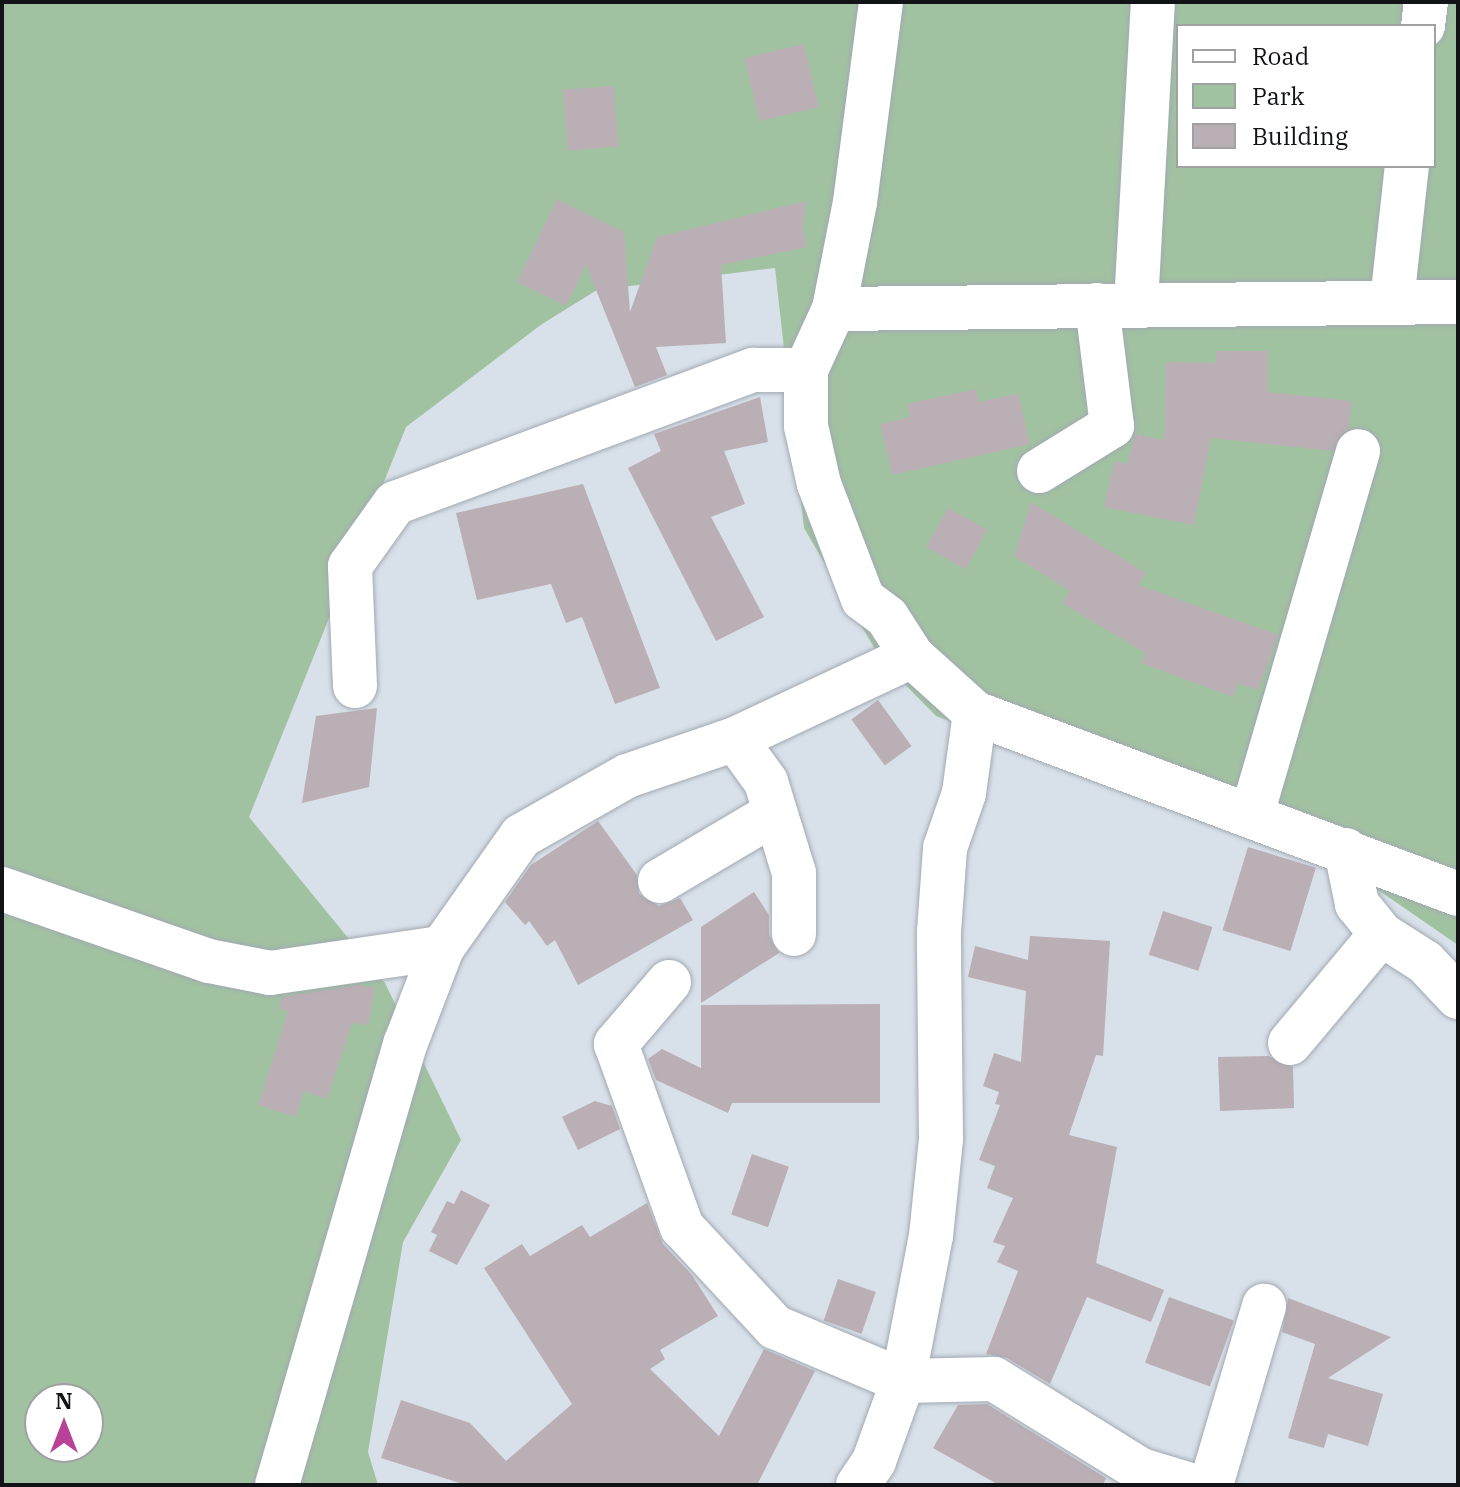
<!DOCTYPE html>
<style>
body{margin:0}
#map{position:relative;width:1460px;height:1487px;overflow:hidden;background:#d8e0e9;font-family:"IBM Plex Serif",serif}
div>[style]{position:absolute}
.green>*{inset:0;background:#a1c2a1}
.building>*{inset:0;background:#baafb4;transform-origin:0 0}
.roads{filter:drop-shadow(0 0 2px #a2a9b2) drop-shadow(0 0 2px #a2a9b2)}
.minor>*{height:44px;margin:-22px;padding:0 22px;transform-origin:22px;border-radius:22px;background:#fff}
span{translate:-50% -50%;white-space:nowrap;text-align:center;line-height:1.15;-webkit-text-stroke:8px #fff;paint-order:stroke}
.frame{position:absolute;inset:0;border:4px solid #111316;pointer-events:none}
.legend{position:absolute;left:1176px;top:24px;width:260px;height:144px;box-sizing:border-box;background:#fff;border:2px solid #a0a1a2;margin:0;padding:10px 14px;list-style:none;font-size:24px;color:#111316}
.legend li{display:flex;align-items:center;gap:16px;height:40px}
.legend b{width:40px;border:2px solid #a0a1a2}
.north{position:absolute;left:24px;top:1383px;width:80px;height:80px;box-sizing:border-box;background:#fff;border:2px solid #a0a1a2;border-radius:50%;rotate:0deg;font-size:22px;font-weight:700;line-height:32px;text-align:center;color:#111316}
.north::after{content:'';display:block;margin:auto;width:28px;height:36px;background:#b94298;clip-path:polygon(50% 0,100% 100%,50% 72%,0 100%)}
</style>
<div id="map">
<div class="green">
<i style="clip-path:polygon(evenodd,2px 2px,1458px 2px,1458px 945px,1336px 861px,936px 716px,882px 661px,804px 528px,775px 268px,597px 290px,542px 324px,406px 427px,249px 817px,385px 983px,461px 1140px,403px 1242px,368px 1452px,378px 1485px,2px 1485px,2px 2px,1178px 26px,1434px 26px,1434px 166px,1178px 166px,1178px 26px,2px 2px,40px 1399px,88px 1399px,88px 1447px,40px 1447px,40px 1399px)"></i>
</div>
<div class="building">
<i style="left:804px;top:44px;width:65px;height:61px;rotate:77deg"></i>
<i style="left:614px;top:86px;width:61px;height:51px;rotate:86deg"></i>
<i style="clip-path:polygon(557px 199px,624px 232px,630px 312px,657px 237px,806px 201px,803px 229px,807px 247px,721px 265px,726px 343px,656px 347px,667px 375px,635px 387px,586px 265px,566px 306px,517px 282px)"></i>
<i style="clip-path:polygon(1216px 351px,1268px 351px,1268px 392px,1352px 401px,1349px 428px,1332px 451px,1211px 438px,1194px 525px,1104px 507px,1114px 461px,1127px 464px,1135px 434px,1164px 440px,1166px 362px,1216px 363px)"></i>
<i style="clip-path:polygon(976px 389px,979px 402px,1018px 394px,1030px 444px,892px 475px,880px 424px,910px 417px,907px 404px)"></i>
<i style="clip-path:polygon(760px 397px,768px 442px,724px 451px,745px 504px,711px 517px,764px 617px,716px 641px,628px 468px,661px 451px,654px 434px)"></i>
<i style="clip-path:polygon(583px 484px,660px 688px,615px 704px,582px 617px,566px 623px,551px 584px,477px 600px,456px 513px)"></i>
<i style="clip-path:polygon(1031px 502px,1146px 573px,1138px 585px,1278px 635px,1258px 690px,1238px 683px,1233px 697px,1141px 663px,1145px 653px,1062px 603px,1070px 591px,1014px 556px)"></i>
<i style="left:948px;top:508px;width:45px;height:45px;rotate:29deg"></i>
<i style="left:878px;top:700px;width:57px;height:33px;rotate:54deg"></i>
<i style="clip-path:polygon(377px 708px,369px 787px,302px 803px,316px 716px)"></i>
<i style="clip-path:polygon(598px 821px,637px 875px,639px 894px,659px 906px,680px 898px,693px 920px,578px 985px,555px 940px,547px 946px,529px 921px,525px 925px,505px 902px,531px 865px)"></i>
<i style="left:1248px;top:847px;width:71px;height:87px;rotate:17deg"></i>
<i style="clip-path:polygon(754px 892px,769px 915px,769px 935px,779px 953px,701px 1003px,701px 927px)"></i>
<i style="left:1163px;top:911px;width:52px;height:46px;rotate:18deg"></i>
<i style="clip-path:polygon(1030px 936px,1110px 941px,1103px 1056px,1096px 1055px,1069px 1135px,1117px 1147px,1096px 1263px,1164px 1290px,1151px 1322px,1087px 1297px,1050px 1384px,1007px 1358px,986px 1354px,1018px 1271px,997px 1262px,1005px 1246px,993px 1242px,1013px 1198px,987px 1188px,995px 1166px,979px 1160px,1000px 1105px,995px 1104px,999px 1092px,983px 1086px,994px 1053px,1021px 1062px,1026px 991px,968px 977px,975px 946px,1028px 960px)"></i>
<i style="clip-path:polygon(359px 985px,375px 988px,368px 1025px,352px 1023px,327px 1099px,304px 1091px,296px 1117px,258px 1105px,288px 1011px,279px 1009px,281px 997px)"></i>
<i style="clip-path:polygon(880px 1004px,880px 1103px,732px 1103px,728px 1113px,656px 1080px,648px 1059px,662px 1049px,701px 1068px,701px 1005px)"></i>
<i style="clip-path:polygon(1269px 1056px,1293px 1067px,1294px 1108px,1220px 1111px,1218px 1057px)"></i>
<i style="clip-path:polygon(595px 1101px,612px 1106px,620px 1129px,578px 1150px,562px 1117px)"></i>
<i style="left:752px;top:1154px;width:39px;height:64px;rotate:19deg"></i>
<i style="clip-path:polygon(461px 1190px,490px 1205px,457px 1265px,429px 1251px,437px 1235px,431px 1232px,447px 1201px,454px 1204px)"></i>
<i style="clip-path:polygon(647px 1203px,663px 1244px,692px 1275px,718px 1316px,660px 1350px,665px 1359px,650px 1369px,719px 1436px,764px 1349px,815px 1371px,757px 1485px,466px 1485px,381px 1458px,401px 1400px,470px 1423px,506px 1461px,572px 1404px,484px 1268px,522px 1244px,530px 1256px,582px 1225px,590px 1237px)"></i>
<i style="left:838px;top:1279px;width:40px;height:44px;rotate:19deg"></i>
<i style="left:1169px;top:1297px;width:69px;height:70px;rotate:20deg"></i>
<i style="clip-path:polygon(1288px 1298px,1391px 1337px,1328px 1378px,1383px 1394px,1368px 1446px,1328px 1434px,1324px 1448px,1288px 1438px,1315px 1344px,1282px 1332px)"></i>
<i style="clip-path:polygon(987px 1404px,1106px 1478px,1103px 1485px,999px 1485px,933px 1448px,958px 1405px)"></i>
</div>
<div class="roads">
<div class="minor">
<i style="left:881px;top:2px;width:202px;rotate:97.4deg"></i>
<i style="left:855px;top:202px;width:109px;rotate:101.1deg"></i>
<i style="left:834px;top:309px;width:67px;rotate:114.7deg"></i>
<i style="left:806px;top:370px;width:56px;rotate:90deg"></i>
<i style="left:806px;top:426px;width:59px;rotate:77.4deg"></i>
<i style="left:819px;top:484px;width:123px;rotate:69.1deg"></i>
<i style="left:863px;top:599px;width:30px;rotate:37deg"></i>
<i style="left:887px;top:617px;width:46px;rotate:57.3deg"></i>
<i style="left:912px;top:656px;width:85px;rotate:42.1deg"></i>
<i style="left:975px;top:713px;width:516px;rotate:20.54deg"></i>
<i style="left:1423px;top:26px;width:24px;rotate:-83deg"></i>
<i style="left:1392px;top:301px;width:136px;rotate:-83.7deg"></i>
<i style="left:1136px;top:304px;width:302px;rotate:-86.8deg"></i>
<i style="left:834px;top:309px;width:624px;rotate:-0.64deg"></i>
<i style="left:1039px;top:471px;width:86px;rotate:-31.7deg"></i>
<i style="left:1112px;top:426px;width:122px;rotate:-97.1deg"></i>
<i style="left:355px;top:686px;width:120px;rotate:-92.4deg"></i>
<i style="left:350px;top:566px;width:77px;rotate:-54.5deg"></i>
<i style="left:395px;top:503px;width:382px;rotate:-20.4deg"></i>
<i style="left:753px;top:370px;width:53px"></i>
<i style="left:735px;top:739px;width:53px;rotate:54.2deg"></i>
<i style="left:766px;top:782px;width:95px;rotate:72.9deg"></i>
<i style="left:794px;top:873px;width:61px;rotate:90deg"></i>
<i style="left:1252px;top:814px;width:378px;rotate:-73.7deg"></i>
<i style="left:1346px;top:850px;width:55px;rotate:78.5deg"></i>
<i style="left:1357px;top:904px;width:38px;rotate:51deg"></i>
<i style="left:1381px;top:934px;width:52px;rotate:32.5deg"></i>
<i style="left:1425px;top:962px;width:48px;rotate:46.7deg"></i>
<i style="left:660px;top:881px;width:134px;rotate:-30.6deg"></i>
<i style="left:2px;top:889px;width:219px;rotate:19.2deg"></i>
<i style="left:209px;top:961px;width:62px;rotate:11.1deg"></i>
<i style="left:270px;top:973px;width:174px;rotate:-8.3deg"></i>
<i style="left:442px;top:948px;width:137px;rotate:-54.8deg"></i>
<i style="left:521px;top:836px;width:122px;rotate:-29.5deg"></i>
<i style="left:627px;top:776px;width:114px;rotate:-18.9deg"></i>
<i style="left:735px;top:739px;width:195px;rotate:-25.1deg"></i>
<i style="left:669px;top:982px;width:82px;rotate:130.5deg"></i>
<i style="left:616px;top:1044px;width:195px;rotate:70.2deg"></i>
<i style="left:682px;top:1227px;width:137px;rotate:47.1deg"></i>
<i style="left:775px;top:1327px;width:139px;rotate:22.9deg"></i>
<i style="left:903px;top:1381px;width:91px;rotate:-1.3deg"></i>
<i style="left:994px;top:1379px;width:173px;rotate:31.8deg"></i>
<i style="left:1141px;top:1470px;width:51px;rotate:17deg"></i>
<i style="left:1290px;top:1043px;width:142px;rotate:-50.1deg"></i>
<i style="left:277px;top:1485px;width:461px;rotate:-73.8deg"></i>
<i style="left:406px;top:1042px;width:101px;rotate:-69deg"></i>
<i style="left:858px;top:1485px;width:29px;rotate:-56deg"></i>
<i style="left:874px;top:1461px;width:85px;rotate:-70.1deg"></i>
<i style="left:903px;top:1381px;width:148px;rotate:-79.1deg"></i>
<i style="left:931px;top:1236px;width:97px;rotate:-84.1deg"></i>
<i style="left:941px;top:1140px;width:208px;rotate:-90.6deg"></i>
<i style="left:939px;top:932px;width:84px;rotate:-85.9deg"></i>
<i style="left:945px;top:848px;width:58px;rotate:-70.9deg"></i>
<i style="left:964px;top:793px;width:81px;rotate:-82.2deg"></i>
<i style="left:1211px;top:1485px;width:187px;rotate:-73.5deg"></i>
</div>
</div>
<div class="frame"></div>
<ul class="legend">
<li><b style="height:10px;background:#fff"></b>Road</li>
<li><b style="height:22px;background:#a1c2a1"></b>Park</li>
<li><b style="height:22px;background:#baafb4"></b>Building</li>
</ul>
<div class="north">N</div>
</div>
